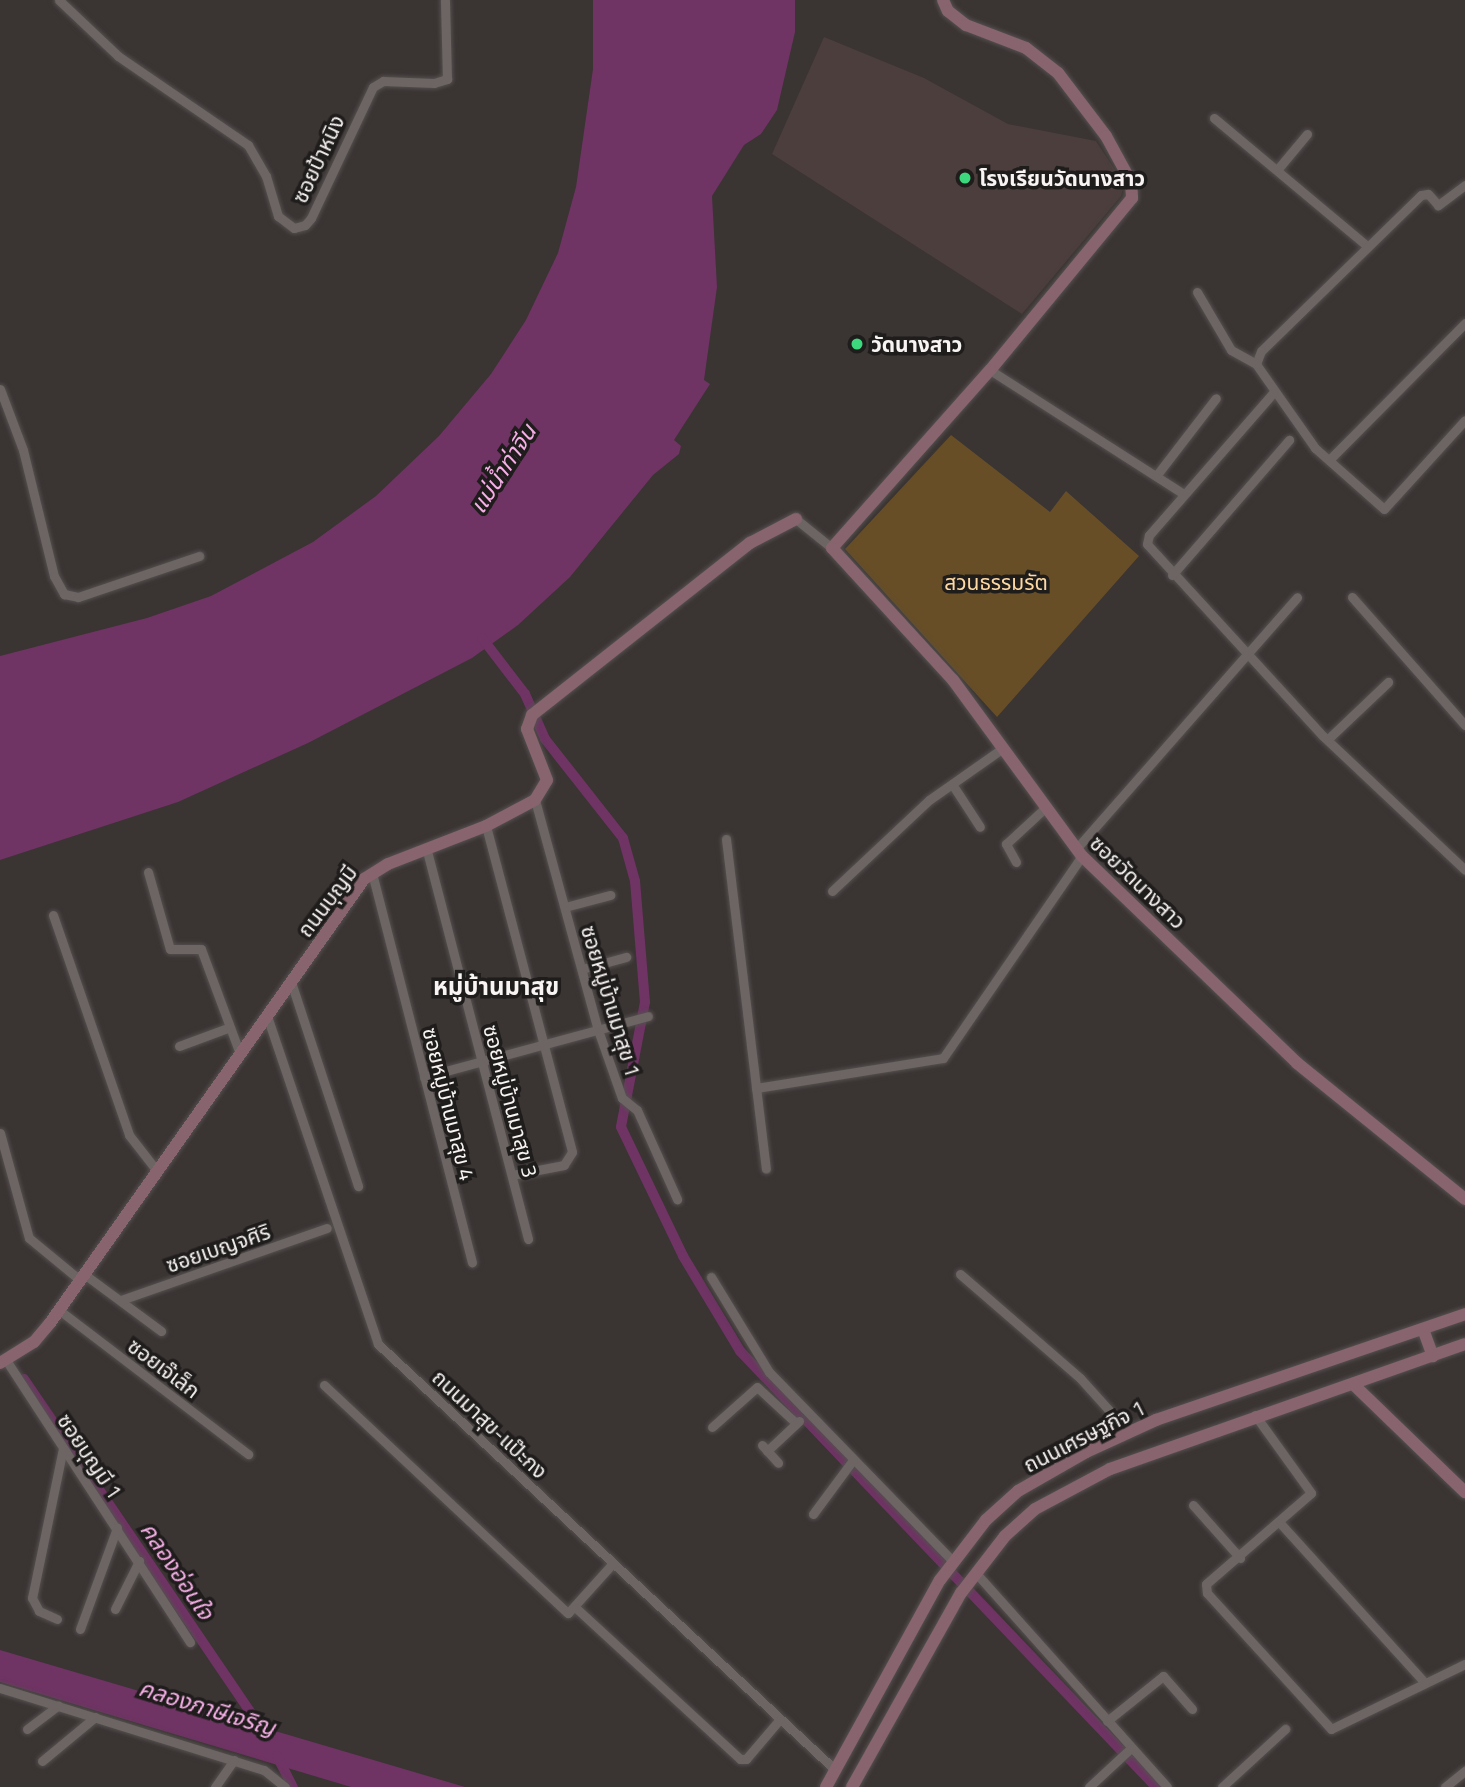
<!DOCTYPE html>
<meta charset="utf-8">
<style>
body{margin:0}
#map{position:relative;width:1465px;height:1787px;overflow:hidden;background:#3a3433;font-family:"Titillium Web","Noto Sans Thai",sans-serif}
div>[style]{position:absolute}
.built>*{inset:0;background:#4b3e3c}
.green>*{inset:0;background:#674e27}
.water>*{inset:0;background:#6f3364}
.canal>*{height:10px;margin:-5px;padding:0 5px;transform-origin:5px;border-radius:5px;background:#6f3364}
.roads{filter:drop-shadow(0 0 2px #55504f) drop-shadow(0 0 2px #55504f)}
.street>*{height:9px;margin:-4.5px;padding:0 4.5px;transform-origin:4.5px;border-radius:4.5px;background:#6c6564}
.secondary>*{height:12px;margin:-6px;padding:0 6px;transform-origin:6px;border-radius:6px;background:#87646e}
.dots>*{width:19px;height:19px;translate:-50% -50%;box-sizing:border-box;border:4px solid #1f1c1c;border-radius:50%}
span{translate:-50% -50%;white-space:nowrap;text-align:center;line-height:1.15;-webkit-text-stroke:7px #1f1c1c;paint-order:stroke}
.street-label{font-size:21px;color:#f8f4f3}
.poi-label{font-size:21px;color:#f8f4f3;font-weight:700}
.left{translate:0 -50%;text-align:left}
.park-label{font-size:21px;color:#ffd9a2}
.water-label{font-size:23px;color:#f6afe6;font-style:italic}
.quarter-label{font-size:24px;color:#f8f4f3;font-weight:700}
</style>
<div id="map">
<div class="built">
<i style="clip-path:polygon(824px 37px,924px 78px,1008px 124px,1096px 141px,1124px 184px,1121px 196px,1022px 314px,772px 154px)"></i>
</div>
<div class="green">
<i style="clip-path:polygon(951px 435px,1050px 512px,1066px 491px,1139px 556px,997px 717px,845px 549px)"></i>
</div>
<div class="water">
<i style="clip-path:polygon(593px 0,795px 0,795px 32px,777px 110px,761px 134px,744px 145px,712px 196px,717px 287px,704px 380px,710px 384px,674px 440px,681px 446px,679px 454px,653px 475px,570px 577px,518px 625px,472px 658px,308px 743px,178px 802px,0 860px,0 656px,147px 618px,211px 596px,313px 542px,376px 496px,439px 436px,491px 374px,526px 320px,558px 253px,576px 187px,593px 69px)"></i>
<i style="clip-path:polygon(0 1650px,465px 1787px,351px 1787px,0 1682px)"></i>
</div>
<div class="canal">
<i style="left:482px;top:638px;width:71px;rotate:52.5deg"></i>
<i style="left:525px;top:694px;width:49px;rotate:66deg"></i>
<i style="left:545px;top:739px;width:126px;rotate:51.8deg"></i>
<i style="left:623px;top:838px;width:45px;rotate:74.4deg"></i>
<i style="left:635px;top:881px;width:121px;rotate:85.3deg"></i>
<i style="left:645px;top:1002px;width:127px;rotate:100.9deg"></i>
<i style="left:621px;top:1127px;width:143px;rotate:64.3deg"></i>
<i style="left:683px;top:1256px;width:111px;rotate:59deg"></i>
<i style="left:740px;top:1351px;width:603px;rotate:46.34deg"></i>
<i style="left:24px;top:1379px;width:433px;rotate:55.8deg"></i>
<i style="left:277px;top:1756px;width:35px;rotate:63deg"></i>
</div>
<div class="roads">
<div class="street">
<i style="left:59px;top:0;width:81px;rotate:43.5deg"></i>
<i style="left:118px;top:56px;width:158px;rotate:34.4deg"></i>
<i style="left:248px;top:145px;width:36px;rotate:60deg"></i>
<i style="left:266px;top:176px;width:42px;rotate:73.3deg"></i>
<i style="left:278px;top:216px;width:20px;rotate:37deg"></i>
<i style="left:294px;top:228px;width:11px;rotate:-15deg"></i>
<i style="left:305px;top:225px;width:9px;rotate:-49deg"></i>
<i style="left:311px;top:218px;width:145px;rotate:-64.7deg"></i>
<i style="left:373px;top:87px;width:12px;rotate:-31deg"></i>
<i style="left:383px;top:81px;width:51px;rotate:2.2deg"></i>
<i style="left:434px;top:83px;width:14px;rotate:-17deg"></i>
<i style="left:447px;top:79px;width:79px;rotate:-91.5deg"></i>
<i style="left:1214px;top:118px;width:199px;rotate:39.9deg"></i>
<i style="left:1277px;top:170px;width:47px;rotate:-50.2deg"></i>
<i style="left:1465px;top:185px;width:34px;rotate:143deg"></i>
<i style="left:1438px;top:205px;width:15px;rotate:-132deg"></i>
<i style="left:1428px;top:194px;width:7px;rotate:172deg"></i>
<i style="left:1421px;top:195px;width:223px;rotate:135.7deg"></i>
<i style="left:1261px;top:351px;width:14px;rotate:111deg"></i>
<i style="left:1256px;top:364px;width:103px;rotate:54.9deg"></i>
<i style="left:1315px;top:448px;width:92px;rotate:41.5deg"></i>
<i style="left:1384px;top:509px;width:120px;rotate:-47.7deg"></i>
<i style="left:1197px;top:292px;width:67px;rotate:59.6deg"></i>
<i style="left:1231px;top:350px;width:29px;rotate:29deg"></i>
<i style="left:990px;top:370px;width:230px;rotate:32.6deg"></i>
<i style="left:0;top:389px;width:65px;rotate:69.3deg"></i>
<i style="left:23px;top:450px;width:130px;rotate:76.2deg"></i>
<i style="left:54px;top:576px;width:21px;rotate:61deg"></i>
<i style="left:64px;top:594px;width:14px;rotate:12deg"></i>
<i style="left:78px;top:597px;width:128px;rotate:-18.7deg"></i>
<i style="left:1273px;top:393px;width:189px;rotate:131.1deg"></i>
<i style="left:1149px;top:535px;width:9px;rotate:103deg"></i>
<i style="left:1147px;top:544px;width:260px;rotate:47.5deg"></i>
<i style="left:1323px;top:736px;width:195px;rotate:43.3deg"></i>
<i style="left:1329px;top:460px;width:193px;rotate:-45.2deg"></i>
<i style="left:1156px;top:476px;width:98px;rotate:-52.4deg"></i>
<i style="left:796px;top:519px;width:46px;rotate:38.9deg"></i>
<i style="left:1172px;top:575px;width:179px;rotate:-49.1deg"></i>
<i style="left:1352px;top:597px;width:171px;rotate:48.6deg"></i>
<i style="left:1328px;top:739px;width:83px;rotate:-43.5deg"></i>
<i style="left:952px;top:784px;width:51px;rotate:56.9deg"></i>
<i style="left:535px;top:800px;width:238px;rotate:74.7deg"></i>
<i style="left:598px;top:1030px;width:72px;rotate:70.6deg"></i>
<i style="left:622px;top:1098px;width:19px;rotate:39deg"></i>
<i style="left:637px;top:1110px;width:98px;rotate:65.8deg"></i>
<i style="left:486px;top:826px;width:337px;rotate:75.2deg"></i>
<i style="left:572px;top:1152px;width:15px;rotate:122deg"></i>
<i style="left:564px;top:1165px;width:53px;rotate:169.1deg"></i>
<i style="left:726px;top:839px;width:332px;rotate:83.1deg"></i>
<i style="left:1076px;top:849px;width:335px;rotate:-48.7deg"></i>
<i style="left:427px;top:851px;width:401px;rotate:75.4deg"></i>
<i style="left:1016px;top:862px;width:21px;rotate:-119deg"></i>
<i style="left:1006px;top:844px;width:53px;rotate:-42.7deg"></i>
<i style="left:148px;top:872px;width:80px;rotate:74.1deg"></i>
<i style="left:170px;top:949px;width:31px"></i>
<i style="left:201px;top:949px;width:112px;rotate:69.6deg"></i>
<i style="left:372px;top:873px;width:402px;rotate:75.6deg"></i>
<i style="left:832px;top:891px;width:133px;rotate:-43.2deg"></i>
<i style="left:929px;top:800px;width:90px;rotate:-35.1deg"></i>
<i style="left:565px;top:907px;width:47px;rotate:-14.9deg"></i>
<i style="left:53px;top:915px;width:233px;rotate:70.9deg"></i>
<i style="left:129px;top:1135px;width:46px;rotate:52.1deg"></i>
<i style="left:582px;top:969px;width:46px;rotate:-15.3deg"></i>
<i style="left:291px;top:982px;width:215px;rotate:71.8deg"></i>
<i style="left:267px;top:1016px;width:346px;rotate:71.3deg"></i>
<i style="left:378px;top:1344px;width:619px;rotate:42.97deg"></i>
<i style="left:179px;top:1046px;width:54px;rotate:-20.4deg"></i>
<i style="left:424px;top:1077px;width:232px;rotate:-15.2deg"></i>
<i style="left:756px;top:1088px;width:189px;rotate:-9.1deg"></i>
<i style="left:943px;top:1058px;width:245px;rotate:-55.5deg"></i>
<i style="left:0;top:1133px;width:109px;rotate:74.6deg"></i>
<i style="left:29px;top:1238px;width:66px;rotate:39.5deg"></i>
<i style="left:84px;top:1274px;width:96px;rotate:36.5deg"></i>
<i style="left:960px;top:1274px;width:159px;rotate:40.9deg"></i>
<i style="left:1080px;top:1378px;width:42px;rotate:47.9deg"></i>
<i style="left:1108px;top:1409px;width:30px;rotate:63deg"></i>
<i style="left:711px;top:1277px;width:111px;rotate:58.6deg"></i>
<i style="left:769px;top:1372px;width:264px;rotate:45.8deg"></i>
<i style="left:121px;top:1300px;width:218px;rotate:-19.3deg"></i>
<i style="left:59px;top:1310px;width:238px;rotate:37.3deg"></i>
<i style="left:6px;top:1360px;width:337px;rotate:56.9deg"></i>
<i style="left:324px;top:1385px;width:334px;rotate:43.1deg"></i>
<i style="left:568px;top:1613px;width:67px;rotate:-48deg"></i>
<i style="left:1255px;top:1415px;width:96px;rotate:54.3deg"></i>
<i style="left:1311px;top:1493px;width:139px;rotate:139.1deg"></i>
<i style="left:1206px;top:1584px;width:9px;rotate:84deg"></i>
<i style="left:1207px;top:1593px;width:184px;rotate:47.6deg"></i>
<i style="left:1331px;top:1729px;width:149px;rotate:-25.9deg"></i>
<i style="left:712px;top:1427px;width:60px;rotate:-41.6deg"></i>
<i style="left:757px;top:1387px;width:53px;rotate:42.7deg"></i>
<i style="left:762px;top:1445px;width:24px;rotate:48deg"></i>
<i style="left:767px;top:1451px;width:44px;rotate:-43.2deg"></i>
<i style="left:1193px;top:1505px;width:71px;rotate:48.4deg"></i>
<i style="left:813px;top:1514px;width:67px;rotate:-53.5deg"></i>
<i style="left:1280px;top:1523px;width:215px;rotate:47.8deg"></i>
<i style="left:975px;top:1572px;width:288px;rotate:48.2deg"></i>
<i style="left:576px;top:1608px;width:223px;rotate:42.6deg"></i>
<i style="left:740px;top:1759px;width:6px"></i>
<i style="left:746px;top:1759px;width:52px;rotate:-49.6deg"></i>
<i style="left:115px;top:1609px;width:54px;rotate:-63.4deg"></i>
<i style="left:57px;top:1619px;width:20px;rotate:-156deg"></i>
<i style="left:39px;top:1611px;width:15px;rotate:-118deg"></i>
<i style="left:32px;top:1598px;width:153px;rotate:-78.3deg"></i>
<i style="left:80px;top:1629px;width:108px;rotate:-69.9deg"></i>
<i style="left:0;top:1688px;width:276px;rotate:17.3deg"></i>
<i style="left:264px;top:1770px;width:27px;rotate:39deg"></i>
<i style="left:1107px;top:1721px;width:72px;rotate:-38.8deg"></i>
<i style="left:1163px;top:1676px;width:44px;rotate:48.7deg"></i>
<i style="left:27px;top:1729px;width:39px;rotate:-37deg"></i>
<i style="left:42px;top:1761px;width:69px;rotate:-39.7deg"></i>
<i style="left:215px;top:1787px;width:33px;rotate:-55deg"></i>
<i style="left:1089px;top:1787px;width:57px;rotate:-42.9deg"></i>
<i style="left:1222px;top:1787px;width:86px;rotate:-42.6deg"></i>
<i style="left:1445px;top:1787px;width:26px;rotate:-39deg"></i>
</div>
<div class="secondary">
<i style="left:943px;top:0;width:12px;rotate:66deg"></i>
<i style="left:948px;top:11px;width:23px;rotate:38deg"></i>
<i style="left:966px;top:25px;width:64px;rotate:21deg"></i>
<i style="left:1026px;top:48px;width:41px;rotate:38deg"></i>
<i style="left:1058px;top:73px;width:79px;rotate:52.7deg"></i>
<i style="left:1106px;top:136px;width:52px;rotate:61.5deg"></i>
<i style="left:1131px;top:182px;width:16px;rotate:86deg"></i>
<i style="left:1132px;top:198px;width:223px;rotate:129.5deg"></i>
<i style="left:990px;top:370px;width:238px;rotate:131.6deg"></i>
<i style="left:832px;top:548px;width:179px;rotate:47.5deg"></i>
<i style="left:953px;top:680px;width:218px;rotate:53.8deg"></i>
<i style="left:1082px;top:856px;width:298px;rotate:43.9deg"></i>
<i style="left:1297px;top:1063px;width:216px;rotate:39deg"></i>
<i style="left:1423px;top:1329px;width:29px;rotate:70deg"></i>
<i style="left:0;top:1363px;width:40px;rotate:-32deg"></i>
<i style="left:34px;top:1342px;width:25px;rotate:-50deg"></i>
<i style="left:50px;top:1323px;width:544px;rotate:-54.73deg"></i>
<i style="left:364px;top:879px;width:28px;rotate:-32deg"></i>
<i style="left:388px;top:864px;width:105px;rotate:-21.2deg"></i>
<i style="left:486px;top:826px;width:55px;rotate:-28deg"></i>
<i style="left:535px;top:800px;width:23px;rotate:-59deg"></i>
<i style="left:547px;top:780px;width:55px;rotate:-111.4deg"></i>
<i style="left:527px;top:729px;width:15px;rotate:-70deg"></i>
<i style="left:532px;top:715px;width:278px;rotate:-38.3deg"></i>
<i style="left:750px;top:543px;width:52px;rotate:-27.6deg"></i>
<i style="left:1353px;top:1384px;width:156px;rotate:44deg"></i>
<i style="left:826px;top:1787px;width:236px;rotate:-61.2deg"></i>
<i style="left:940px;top:1580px;width:76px;rotate:-52.5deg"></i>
<i style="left:986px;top:1520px;width:43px;rotate:-42.2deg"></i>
<i style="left:1018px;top:1491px;width:78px;rotate:-29.8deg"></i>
<i style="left:1086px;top:1452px;width:77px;rotate:-24.6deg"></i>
<i style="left:1156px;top:1420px;width:327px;rotate:-18.9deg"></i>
<i style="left:852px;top:1787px;width:223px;rotate:-60.7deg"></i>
<i style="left:961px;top:1593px;width:72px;rotate:-52.3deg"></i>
<i style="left:1005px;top:1536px;width:40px;rotate:-42deg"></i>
<i style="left:1035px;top:1509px;width:85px;rotate:-28.1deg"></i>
<i style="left:1110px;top:1469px;width:376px;rotate:-19.4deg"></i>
</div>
</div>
<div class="dots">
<i style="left:965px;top:178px;background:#3dd77d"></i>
<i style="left:857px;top:344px;background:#3dd77d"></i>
</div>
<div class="street-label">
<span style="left:318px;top:159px;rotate:-65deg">ซอยป้าหนิง</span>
<span style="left:1138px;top:882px;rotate:44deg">ซอยวัดนางสาว</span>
<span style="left:327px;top:901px;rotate:-53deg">ถนนบุญมี</span>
<span style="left:611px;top:1001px;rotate:73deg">ซอยหมู่บ้านมาสุข 1</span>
<span style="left:511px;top:1101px;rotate:75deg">ซอยหมู่บ้านมาสุข 3</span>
<span style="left:449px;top:1104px;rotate:76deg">ซอยหมู่บ้านมาสุข 4</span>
<span style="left:218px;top:1248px;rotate:-19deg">ซอยเบญจศิริ</span>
<span style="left:164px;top:1368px;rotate:37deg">ซอยเจ๊เล็ก</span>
<span style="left:490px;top:1424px;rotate:43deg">ถนนมาสุข-แป๊ะกง</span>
<span style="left:1084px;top:1436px;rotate:-27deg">ถนนเศรษฐกิจ 1</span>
<span style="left:90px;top:1456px;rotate:56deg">ซอยบุญมี 1</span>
</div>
<div class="poi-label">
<span class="left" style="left:979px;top:178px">โรงเรียนวัดนางสาว</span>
<span class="left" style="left:871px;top:344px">วัดนางสาว</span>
</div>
<div class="park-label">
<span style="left:996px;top:582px">สวนธรรมรัต</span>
</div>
<div class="water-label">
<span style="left:503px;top:469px;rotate:-57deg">แม่น้ำท่าจีน</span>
<span style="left:177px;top:1571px;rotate:56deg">คลองอ่อนใจ</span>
<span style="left:207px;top:1708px;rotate:17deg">คลองภาษีเจริญ</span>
</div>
<div class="quarter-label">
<span style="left:496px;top:987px">หมู่บ้านมาสุข</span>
</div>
</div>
